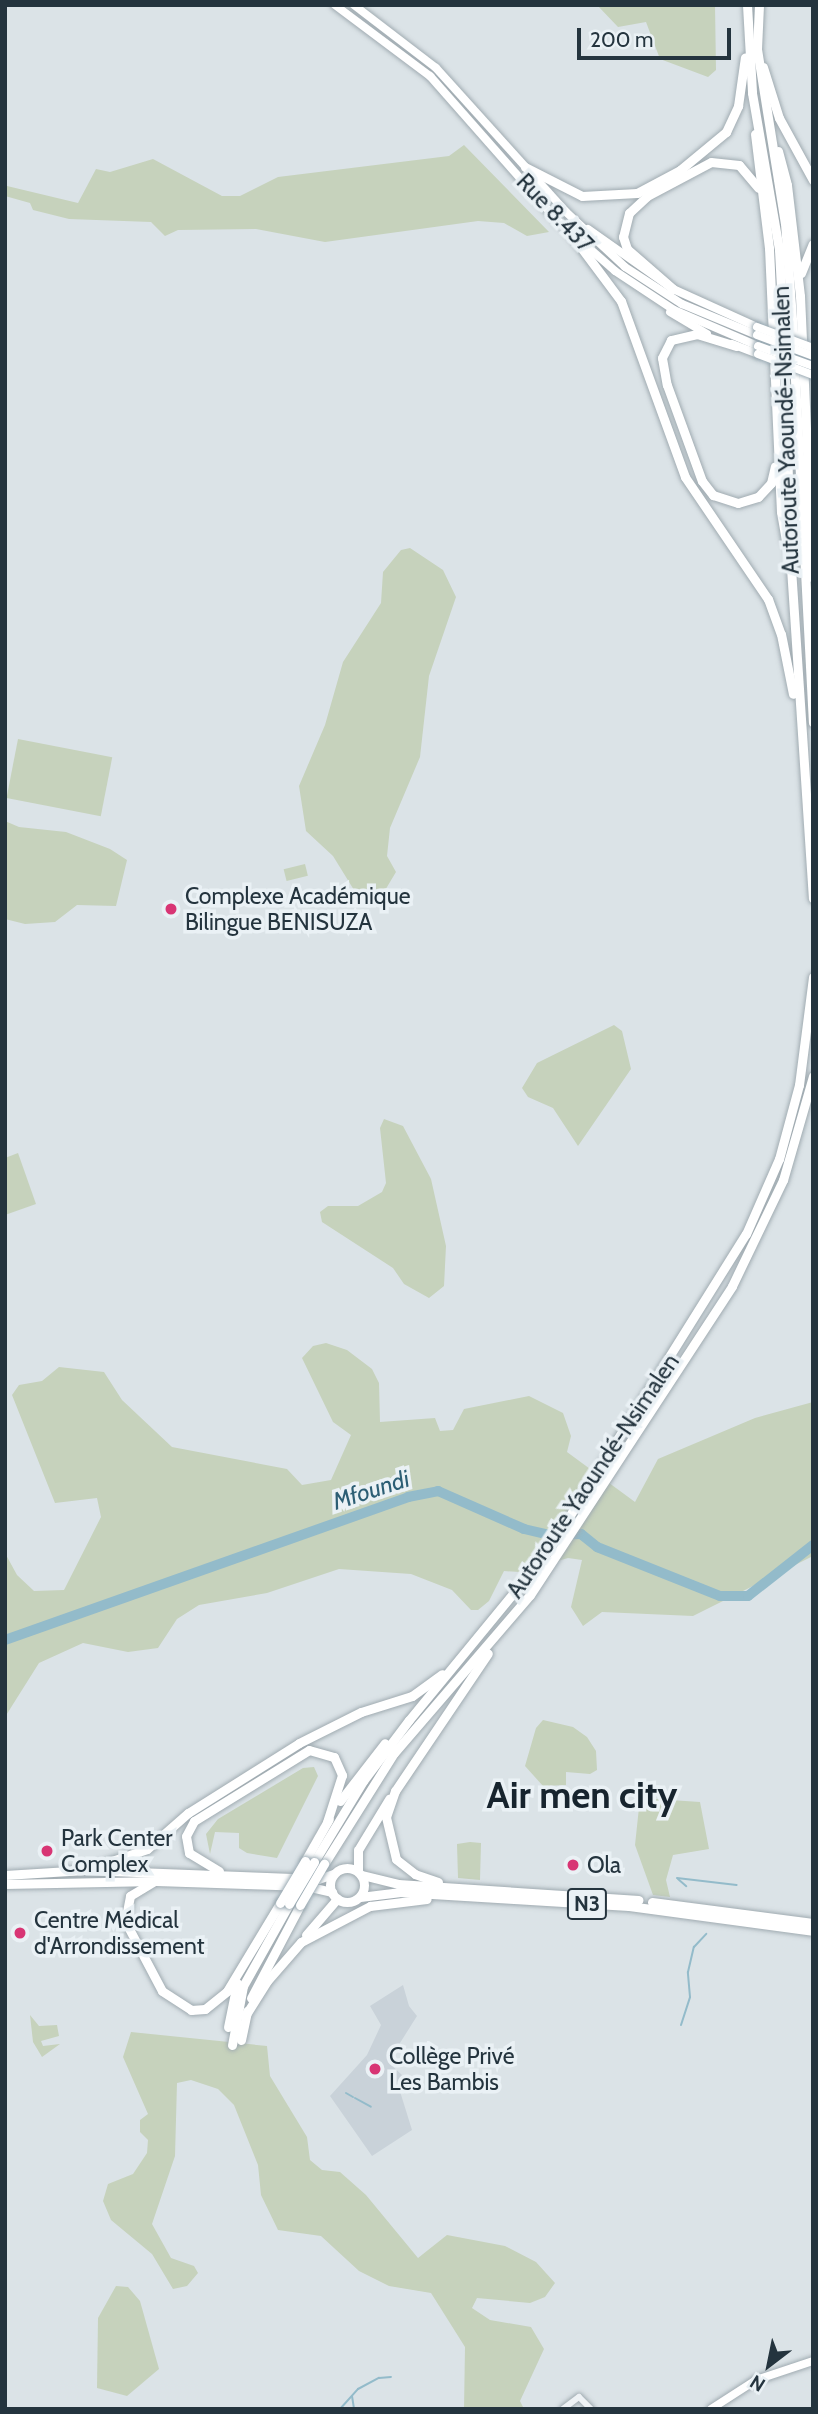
<!DOCTYPE html>
<meta charset="utf-8">
<style>
body{margin:0}
#map{position:relative;width:818px;height:2414px;overflow:hidden;background:#dbe3e7;font-family:Cabin,sans-serif}
div>[style]{position:absolute}
.built>*{inset:0;background:#c9d2d9}
.green>*{inset:0;background:#c6d2bc;transform-origin:0 0}
.stream>*{height:2px;margin:-1px;padding:0 1px;transform-origin:1px;border-radius:1px;background:#93bbca}
.river>*{height:10px;margin:-5px;padding:0 5px;transform-origin:5px;border-radius:5px;background:#93bbca}
.roads{filter:drop-shadow(0 0 2px #a0abb1) drop-shadow(0 0 2px #a0abb1)}
.minor>*{height:6px;margin:-3px;padding:0 3px;transform-origin:3px;border-radius:3px;background:#eef2f5}
.major>*{height:8px;margin:-4px;padding:0 4px;transform-origin:4px;border-radius:4px;background:#fff}
.highway>*{height:9px;margin:-4.5px;padding:0 4.5px;transform-origin:4.5px;border-radius:4.5px;background:#fff}
.highway>.ring{margin:-4.5px;padding:0;box-sizing:content-box;background:none;border:9px solid #fff;border-radius:50%}
.bridges{filter:drop-shadow(0 0 2px #9aaab3) drop-shadow(0 0 2px #9aaab3)}
.major-bridge>*{height:8px;margin:-4px;padding:0 4px;transform-origin:4px;border-radius:4px;background:#fff}
.highway-bridge>*{height:9px;margin:-4.5px;padding:0 4.5px;transform-origin:4.5px;border-radius:4.5px;background:#fff}
.dots>*{width:19px;height:19px;translate:-50% -50%;box-sizing:border-box;border:4px solid #eaf1f5;border-radius:50%}
span{translate:-50% -50%;white-space:nowrap;text-align:center;line-height:1.15;-webkit-text-stroke:7px #eaf1f5;paint-order:stroke}
.shield-label span{padding:2px 5px;background:#eaf1f5;border:2px solid;border-radius:5px;-webkit-text-stroke-width:0}
.shield-label{font-size:21px;color:#24343e;font-weight:700}
.street-label{font-size:23px;color:#24343e}
.poi-label{font-size:23px;color:#24343e}
.left{translate:0 -50%;text-align:left}
.water-label{font-size:24px;color:#2c5e74;font-style:italic}
.town-label{font-size:37px;color:#17242e;font-weight:700}
.frame{position:absolute;inset:0;border:7px solid #24343e;pointer-events:none}
.north{position:absolute;left:734px;top:2330px;width:70px;height:70px;-webkit-text-stroke:5px #eaf1f5;paint-order:stroke;rotate:212deg;font-size:19px;font-weight:700;line-height:28px;text-align:center;color:#24343e}
.north::after{content:'';display:block;margin:auto;width:24px;height:32px;background:#24343e;clip-path:polygon(50% 0,100% 100%,50% 72%,0 100%)}
.scale{position:absolute;left:577px;top:28px;width:154px;height:32px;box-sizing:border-box;border:4px solid #24343e;border-top:0;padding-left:9px;font-size:21px;line-height:24px;white-space:nowrap;color:#24343e;-webkit-text-stroke:5px #eaf1f5;paint-order:stroke}
</style>
<div id="map">
<div class="built">
<i style="clip-path:polygon(403px 1985px,409px 2006px,417px 2016px,388px 2062px,402px 2075px,398px 2085px,412px 2130px,372px 2156px,330px 2096px,367px 2055px,381px 2025px,370px 2006px)"></i>
</div>
<div class="green">
<i style="clip-path:polygon(597px 5px,715px 5px,716px 70px,708px 77px,660px 59px,646px 22px,618px 27px)"></i>
<i style="clip-path:polygon(464px 145px,549px 232px,527px 236px,504px 223px,478px 221px,325px 242px,256px 229px,178px 230px,165px 236px,151px 222px,69px 219px,33px 210px,30px 203px,5px 196px,5px 177px,7px 186px,78px 203px,96px 169px,110px 172px,153px 159px,222px 196px,240px 196px,278px 177px,449px 156px)"></i>
<i style="clip-path:polygon(410px 548px,443px 570px,456px 597px,429px 676px,420px 757px,390px 828px,387px 856px,396px 872px,381px 897px,362px 903px,333px 856px,306px 831px,299px 786px,325px 725px,343px 662px,381px 603px,383px 572px,401px 550px)"></i>
<i style="left:18px;top:739px;width:96px;height:60px;rotate:11deg"></i>
<i style="clip-path:polygon(5px 821px,19px 827px,66px 832px,110px 849px,127px 860px,116px 906px,77px 905px,55px 922px,25px 924px,5px 919px)"></i>
<i style="left:305px;top:864px;width:12px;height:22px;rotate:76deg"></i>
<i style="clip-path:polygon(614px 1025px,622px 1031px,631px 1069px,578px 1146px,553px 1108px,528px 1097px,522px 1088px,537px 1063px)"></i>
<i style="clip-path:polygon(384px 1119px,403px 1126px,431px 1179px,446px 1246px,444px 1286px,429px 1298px,404px 1284px,393px 1268px,322px 1222px,320px 1212px,328px 1206px,358px 1206px,382px 1192px,386px 1183px,380px 1128px)"></i>
<i style="clip-path:polygon(18px 1153px,36px 1204px,5px 1215px,5px 1158px)"></i>
<i style="clip-path:polygon(326px 1343px,347px 1350px,372px 1369px,379px 1383px,380px 1422px,435px 1418px,440px 1431px,453px 1430px,464px 1409px,529px 1396px,563px 1413px,571px 1436px,567px 1452px,635px 1502px,658px 1459px,755px 1418px,813px 1402px,813px 1556px,693px 1616px,602px 1612px,583px 1626px,571px 1607px,582px 1560px,568px 1558px,520px 1572px,504px 1571px,489px 1601px,478px 1610px,471px 1610px,452px 1590px,411px 1574px,339px 1569px,267px 1593px,199px 1605px,177px 1619px,158px 1648px,128px 1652px,83px 1643px,39px 1663px,5px 1717px,5px 1553px,17px 1575px,34px 1591px,64px 1590px,101px 1517px,97px 1498px,55px 1503px,12px 1395px,19px 1385px,42px 1381px,59px 1367px,104px 1372px,122px 1400px,172px 1447px,287px 1469px,302px 1485px,331px 1480px,351px 1435px,333px 1422px,302px 1358px,313px 1346px)"></i>
<i style="clip-path:polygon(543px 1720px,573px 1727px,587px 1737px,596px 1751px,597px 1770px,590px 1774px,566px 1772px,566px 1785px,543px 1786px,525px 1766px,536px 1728px)"></i>
<i style="clip-path:polygon(314px 1767px,318px 1776px,277px 1858px,247px 1853px,239px 1848px,239px 1833px,215px 1832px,210px 1854px,206px 1834px,218px 1819px,303px 1768px)"></i>
<i style="clip-path:polygon(640px 1798px,700px 1802px,709px 1849px,673px 1855px,666px 1880px,670px 1897px,653px 1895px,635px 1845px)"></i>
<i style="clip-path:polygon(470px 1842px,481px 1843px,480px 1880px,458px 1878px,457px 1844px)"></i>
<i style="clip-path:polygon(30px 2015px,39px 2026px,57px 2025px,59px 2036px,41px 2041px,43px 2046px,60px 2044px,42px 2057px,33px 2042px)"></i>
<i style="clip-path:polygon(131px 2032px,267px 2046px,270px 2076px,307px 2137px,310px 2160px,322px 2170px,340px 2172px,366px 2195px,418px 2258px,447px 2235px,505px 2246px,536px 2262px,555px 2283px,545px 2297px,530px 2303px,477px 2298px,472px 2308px,490px 2320px,531px 2327px,544px 2349px,520px 2401px,524px 2409px,464px 2409px,465px 2347px,431px 2293px,389px 2286px,359px 2271px,321px 2236px,278px 2230px,261px 2195px,258px 2165px,234px 2105px,218px 2089px,191px 2080px,177px 2083px,175px 2156px,152px 2224px,171px 2258px,194px 2266px,198px 2273px,187px 2286px,173px 2289px,152px 2254px,111px 2220px,103px 2201px,108px 2184px,133px 2174px,147px 2153px,148px 2140px,140px 2132px,140px 2120px,148px 2114px,123px 2057px)"></i>
<i style="clip-path:polygon(116px 2286px,128px 2287px,140px 2301px,159px 2369px,127px 2396px,97px 2388px,98px 2318px)"></i>
</div>
<div class="stream">
<i style="left:677px;top:1878px;width:60px;rotate:6.7deg"></i>
<i style="left:678px;top:1879px;width:11px;rotate:41deg"></i>
<i style="left:681px;top:2025px;width:29px;rotate:-72deg"></i>
<i style="left:690px;top:1997px;width:25px;rotate:-95deg"></i>
<i style="left:688px;top:1972px;width:26px;rotate:-77deg"></i>
<i style="left:694px;top:1947px;width:18px;rotate:-47deg"></i>
<i style="left:346px;top:2093px;width:8px;rotate:30deg"></i>
<i style="left:355px;top:2098px;width:18px;rotate:29deg"></i>
<i style="left:352px;top:2396px;width:13px;rotate:81deg"></i>
<i style="left:340px;top:2409px;width:27px;rotate:-48deg"></i>
<i style="left:358px;top:2389px;width:24px;rotate:-28deg"></i>
<i style="left:379px;top:2378px;width:12px;rotate:-5deg"></i>
</div>
<div class="river">
<i style="left:5px;top:1640px;width:428px;rotate:-19.5deg"></i>
<i style="left:408px;top:1497px;width:31px;rotate:-11deg"></i>
<i style="left:438px;top:1491px;width:94px;rotate:23.8deg"></i>
<i style="left:524px;top:1529px;width:27px;rotate:13deg"></i>
<i style="left:550px;top:1535px;width:31px;rotate:-2deg"></i>
<i style="left:581px;top:1534px;width:21px;rotate:39deg"></i>
<i style="left:597px;top:1547px;width:132px;rotate:21.7deg"></i>
<i style="left:720px;top:1596px;width:28px"></i>
<i style="left:748px;top:1596px;width:83px;rotate:-38.1deg"></i>
</div>
<div class="roads">
<div class="minor">
<i style="left:563px;top:2409px;width:20px;rotate:-37deg"></i>
<i style="left:579px;top:2397px;width:17px;rotate:45deg"></i>
</div>
<div class="major">
<i style="left:335px;top:5px;width:119px;rotate:36.8deg"></i>
<i style="left:430px;top:76px;width:192px;rotate:48.6deg"></i>
<i style="left:557px;top:220px;width:77px;rotate:41.3deg"></i>
<i style="left:615px;top:271px;width:71px;rotate:33.5deg"></i>
<i style="left:674px;top:310px;width:91px;rotate:23.2deg"></i>
<i style="left:354px;top:5px;width:103px;rotate:37.5deg"></i>
<i style="left:436px;top:68px;width:193px;rotate:47.9deg"></i>
<i style="left:565px;top:211px;width:82px;rotate:43deg"></i>
<i style="left:625px;top:267px;width:68px;rotate:33deg"></i>
<i style="left:682px;top:304px;width:81px;rotate:22.5deg"></i>
<i style="left:588px;top:229px;width:104px;rotate:35.2deg"></i>
<i style="left:673px;top:289px;width:92px;rotate:24.3deg"></i>
<i style="left:670px;top:312px;width:43px;rotate:30.7deg"></i>
<i style="left:732px;top:344px;width:28px;rotate:21deg"></i>
<i style="left:711px;top:2409px;width:54px;rotate:-32.8deg"></i>
<i style="left:756px;top:2380px;width:60px;rotate:-18.4deg"></i>
</div>
<div class="highway">
<i style="left:747px;top:5px;width:88px;rotate:86.7deg"></i>
<i style="left:752px;top:93px;width:159px;rotate:80.2deg"></i>
<i style="left:779px;top:250px;width:94px;rotate:87deg"></i>
<i style="left:759px;top:5px;width:44px;rotate:92.6deg"></i>
<i style="left:757px;top:49px;width:176px;rotate:80.9deg"></i>
<i style="left:785px;top:223px;width:124px;rotate:85.8deg"></i>
<i style="left:763px;top:67px;width:53px;rotate:72.6deg"></i>
<i style="left:779px;top:118px;width:71px;rotate:61.3deg"></i>
<i style="left:755px;top:134px;width:115px;rotate:83deg"></i>
<i style="left:769px;top:248px;width:264px;rotate:87.4deg"></i>
<i style="left:781px;top:512px;width:29px;rotate:80deg"></i>
<i style="left:778px;top:151px;width:35px;rotate:75deg"></i>
<i style="left:787px;top:185px;width:112px;rotate:83.3deg"></i>
<i style="left:800px;top:296px;width:282px;rotate:87.4deg"></i>
<i style="left:525px;top:167px;width:64px;rotate:27deg"></i>
<i style="left:582px;top:196px;width:55px;rotate:-3.1deg"></i>
<i style="left:637px;top:193px;width:49px;rotate:-28.1deg"></i>
<i style="left:680px;top:170px;width:60px;rotate:-39.6deg"></i>
<i style="left:726px;top:132px;width:29px;rotate:-65deg"></i>
<i style="left:738px;top:106px;width:49px;rotate:-81.9deg"></i>
<i style="left:568px;top:230px;width:89px;rotate:53.3deg"></i>
<i style="left:621px;top:301px;width:187px;rotate:70deg"></i>
<i style="left:685px;top:477px;width:148px;rotate:55.8deg"></i>
<i style="left:768px;top:599px;width:37px;rotate:70deg"></i>
<i style="left:781px;top:634px;width:61px;rotate:78.7deg"></i>
<i style="left:801px;top:273px;width:31px;rotate:-68deg"></i>
<i style="left:673px;top:289px;width:61px;rotate:-139deg"></i>
<i style="left:627px;top:249px;width:13px;rotate:-108deg"></i>
<i style="left:623px;top:237px;width:25px;rotate:-76deg"></i>
<i style="left:629px;top:213px;width:25px;rotate:-43deg"></i>
<i style="left:647px;top:196px;width:72px;rotate:-28deg"></i>
<i style="left:711px;top:162px;width:28px;rotate:6deg"></i>
<i style="left:739px;top:165px;width:30px;rotate:50deg"></i>
<i style="left:736px;top:346px;width:41px;rotate:-162.9deg"></i>
<i style="left:697px;top:334px;width:27px;rotate:167deg"></i>
<i style="left:671px;top:340px;width:20px;rotate:117deg"></i>
<i style="left:662px;top:358px;width:27px;rotate:80deg"></i>
<i style="left:667px;top:385px;width:102px;rotate:70deg"></i>
<i style="left:702px;top:481px;width:18px;rotate:52deg"></i>
<i style="left:713px;top:495px;width:26px;rotate:18deg"></i>
<i style="left:738px;top:503px;width:21px;rotate:-17deg"></i>
<i style="left:758px;top:497px;width:19px;rotate:-47deg"></i>
<i style="left:771px;top:483px;width:17px;rotate:-77deg"></i>
<i style="left:784px;top:358px;width:210px;rotate:88.1deg"></i>
<i style="left:791px;top:568px;width:331px;rotate:86.2deg"></i>
<i style="left:794px;top:361px;width:362px;rotate:87deg"></i>
<i style="left:812px;top:611px;width:18px;rotate:-87deg"></i>
<i style="left:340px;top:1801px;width:73px;rotate:-52.2deg"></i>
<i style="left:305px;top:1861px;width:48px;rotate:-60.3deg"></i>
<i style="left:314px;top:1862px;width:95px;rotate:-58.8deg"></i>
<i style="left:363px;top:1781px;width:76px;rotate:-53deg"></i>
<i style="left:409px;top:1720px;width:217px;rotate:-50.6deg"></i>
<i style="left:547px;top:1552px;width:375px;rotate:-58deg"></i>
<i style="left:746px;top:1234px;width:82px;rotate:-66.3deg"></i>
<i style="left:779px;top:1159px;width:77px;rotate:-74.9deg"></i>
<i style="left:799px;top:1085px;width:109px;rotate:-82.6deg"></i>
<i style="left:324px;top:1864px;width:131px;rotate:-57.8deg"></i>
<i style="left:394px;top:1753px;width:208px;rotate:-49.3deg"></i>
<i style="left:530px;top:1595px;width:369px;rotate:-56.8deg"></i>
<i style="left:732px;top:1286px;width:118px;rotate:-64.3deg"></i>
<i style="left:783px;top:1180px;width:108px;rotate:-73.9deg"></i>
<i class="ring" style="left:330px;top:1868px;width:25px;height:25px"></i>
<i style="left:85px;top:1870px;width:65px;rotate:-18.7deg"></i>
<i style="left:147px;top:1849px;width:55px;rotate:-41.3deg"></i>
<i style="left:188px;top:1813px;width:131px;rotate:-32.2deg"></i>
<i style="left:299px;top:1743px;width:69px;rotate:-26.6deg"></i>
<i style="left:361px;top:1712px;width:53px;rotate:-17.4deg"></i>
<i style="left:412px;top:1696px;width:37px;rotate:-36deg"></i>
<i style="left:219px;top:1871px;width:35px;rotate:-149deg"></i>
<i style="left:189px;top:1853px;width:17px;rotate:-100deg"></i>
<i style="left:186px;top:1836px;width:17px;rotate:-62deg"></i>
<i style="left:194px;top:1821px;width:135px;rotate:-31.7deg"></i>
<i style="left:309px;top:1750px;width:26px;rotate:16deg"></i>
<i style="left:334px;top:1757px;width:20px;rotate:66deg"></i>
<i style="left:342px;top:1775px;width:49px;rotate:107.7deg"></i>
<i style="left:358px;top:1871px;width:21px;rotate:-90deg"></i>
<i style="left:358px;top:1850px;width:60px;rotate:-58.7deg"></i>
<i style="left:5px;top:1875px;width:80px;rotate:-3.6deg"></i>
<i style="left:85px;top:1870px;width:233px;rotate:2.2deg"></i>
<i style="left:318px;top:1879px;width:16px;rotate:-18deg"></i>
<i style="left:362px;top:1875px;width:37px;rotate:14deg"></i>
<i style="left:398px;top:1884px;width:241px;rotate:3.8deg"></i>
<i style="left:153px;top:1882px;width:27px;rotate:149deg"></i>
<i style="left:130px;top:1896px;width:25px;rotate:101deg"></i>
<i style="left:125px;top:1921px;width:79px;rotate:62.1deg"></i>
<i style="left:162px;top:1991px;width:35px;rotate:33deg"></i>
<i style="left:191px;top:2010px;width:14px;rotate:-4deg"></i>
<i style="left:205px;top:2009px;width:28px;rotate:-39deg"></i>
<i style="left:227px;top:1991px;width:103px;rotate:-58.9deg"></i>
<i style="left:438px;top:1882px;width:24px;rotate:-161deg"></i>
<i style="left:415px;top:1874px;width:24px;rotate:-142deg"></i>
<i style="left:396px;top:1859px;width:43px;rotate:-103.4deg"></i>
<i style="left:386px;top:1817px;width:28px;rotate:-71deg"></i>
<i style="left:395px;top:1791px;width:166px;rotate:-56deg"></i>
<i style="left:5px;top:1884px;width:151px;rotate:-1.1deg"></i>
<i style="left:156px;top:1881px;width:150px;rotate:1.9deg"></i>
<i style="left:306px;top:1886px;width:27px;rotate:13deg"></i>
<i style="left:360px;top:1897px;width:39px;rotate:-7deg"></i>
<i style="left:399px;top:1892px;width:230px;rotate:3.5deg"></i>
<i style="left:629px;top:1906px;width:186px;rotate:7.7deg"></i>
<i style="left:652px;top:1902px;width:162px;rotate:7.4deg"></i>
<i style="left:306px;top:1935px;width:48px;rotate:-49.3deg"></i>
<i style="left:251px;top:1998px;width:105px;rotate:-62.2deg"></i>
<i style="left:245px;top:2016px;width:41px;rotate:-57.8deg"></i>
<i style="left:267px;top:1981px;width:52px;rotate:-48.9deg"></i>
<i style="left:301px;top:1942px;width:78px;rotate:-27.6deg"></i>
<i style="left:370px;top:1906px;width:57px;rotate:-7deg"></i>
<i style="left:228px;top:2027px;width:45px;rotate:-78.4deg"></i>
<i style="left:241px;top:2040px;width:30px;rotate:-78deg"></i>
<i style="left:232px;top:2045px;width:60px;rotate:-79.4deg"></i>
<i style="left:243px;top:1986px;width:94px;rotate:-60.7deg"></i>
</div>
</div>
<div class="bridges">
<div class="major-bridge">
<i style="left:757px;top:327px;width:60px;rotate:20.6deg"></i>
<i style="left:757px;top:335px;width:60px;rotate:20.6deg"></i>
<i style="left:758px;top:346px;width:59px;rotate:20deg"></i>
<i style="left:758px;top:354px;width:59px;rotate:20.9deg"></i>
</div>
<div class="highway-bridge">
<i style="left:280px;top:1903px;width:49px;rotate:-59.2deg"></i>
<i style="left:289px;top:1904px;width:49px;rotate:-59.2deg"></i>
<i style="left:300px;top:1905px;width:48px;rotate:-59.7deg"></i>
</div>
</div>
<div class="dots">
<i style="left:171px;top:909px;background:#d83574"></i>
<i style="left:47px;top:1851px;background:#d83574"></i>
<i style="left:573px;top:1865px;background:#d83574"></i>
<i style="left:20px;top:1933px;background:#d83574"></i>
<i style="left:375px;top:2069px;background:#d83574"></i>
</div>
<div class="shield-label">
<span style="left:587px;top:1904px">N3</span>
</div>
<div class="street-label">
<span style="left:555px;top:213px;rotate:46deg">Rue 8.437</span>
<span style="left:786px;top:430px;rotate:-92deg">Autoroute Yaoundé-Nsimalen</span>
<span style="left:593px;top:1476px;rotate:-56deg">Autoroute Yaoundé-Nsimalen</span>
</div>
<div class="poi-label">
<span class="left" style="left:185px;top:909px">Complexe Académique<br>Bilingue BENISUZA</span>
<span class="left" style="left:61px;top:1851px">Park Center<br>Complex</span>
<span class="left" style="left:587px;top:1865px">Ola</span>
<span class="left" style="left:34px;top:1933px">Centre Médical<br>d'Arrondissement</span>
<span class="left" style="left:389px;top:2069px">Collège Privé<br>Les Bambis</span>
</div>
<div class="water-label">
<span style="left:371px;top:1490px;rotate:-18deg">Mfoundi</span>
</div>
<div class="town-label">
<span style="left:582px;top:1795px">Air men city</span>
</div>
<div class="frame"></div>
<div class="north">N</div>
<div class="scale">200 m</div>
</div>
